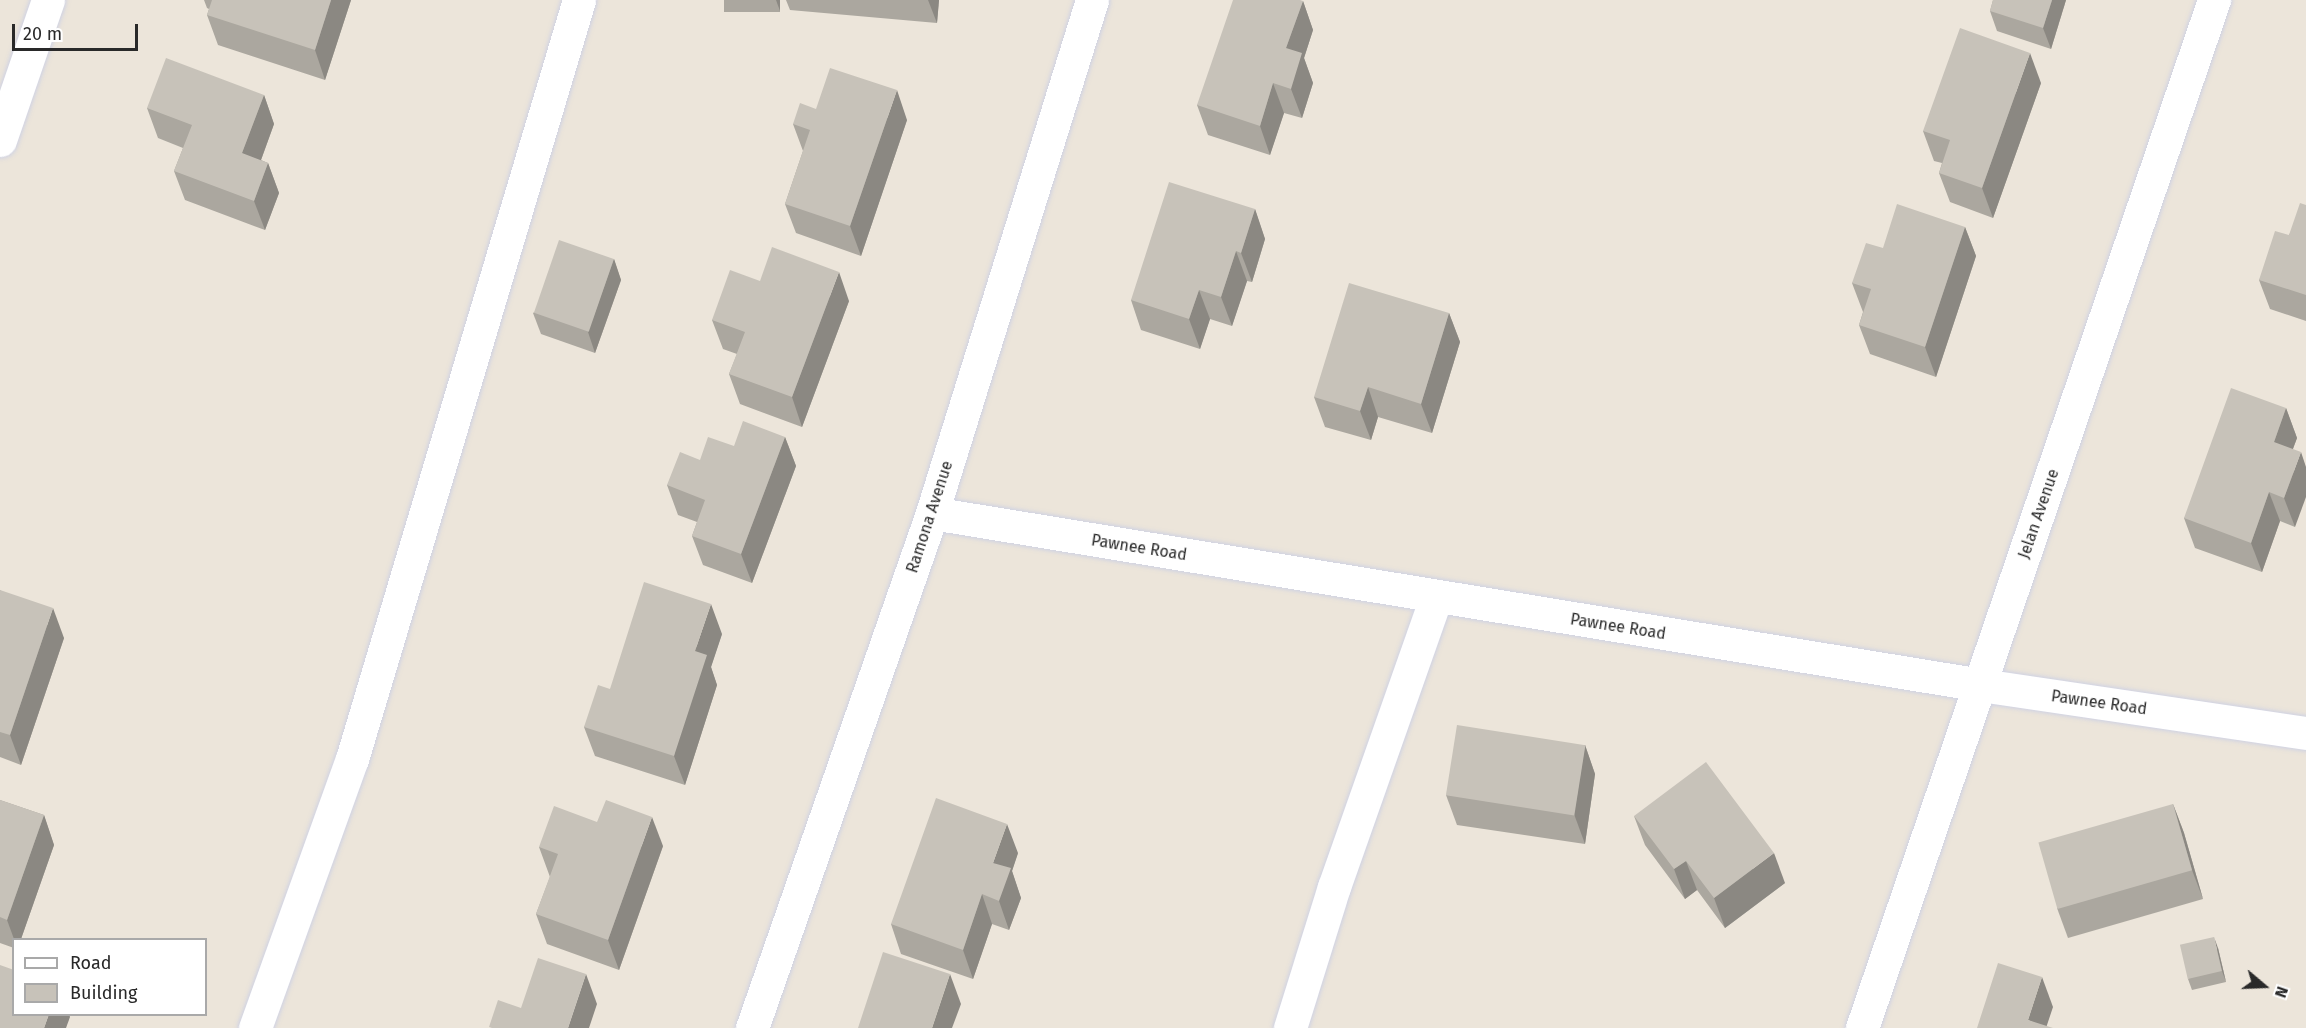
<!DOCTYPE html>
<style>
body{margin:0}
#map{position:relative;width:2306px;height:1028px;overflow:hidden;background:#ece5da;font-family:"Fira Sans",sans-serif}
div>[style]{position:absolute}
.roads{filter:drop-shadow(0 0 2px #cfd2e3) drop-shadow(0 0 2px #cfd2e3)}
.minor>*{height:33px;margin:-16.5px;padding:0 16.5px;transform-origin:16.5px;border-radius:16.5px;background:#fff}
.wall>*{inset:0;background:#aba79f;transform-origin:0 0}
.shaded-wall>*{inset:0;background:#8b8882}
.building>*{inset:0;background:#c7c2b9;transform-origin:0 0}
span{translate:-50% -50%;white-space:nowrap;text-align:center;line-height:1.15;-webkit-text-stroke:6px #fff;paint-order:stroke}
.street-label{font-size:16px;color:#292929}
.legend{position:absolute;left:12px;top:938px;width:195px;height:78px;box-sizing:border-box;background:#fff;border:2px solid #a9a9a9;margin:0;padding:8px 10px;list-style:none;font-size:18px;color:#292929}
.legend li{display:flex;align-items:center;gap:12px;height:30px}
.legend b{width:30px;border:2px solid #a9a9a9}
.north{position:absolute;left:2234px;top:956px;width:60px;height:60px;-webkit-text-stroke:4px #fff;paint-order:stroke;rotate:109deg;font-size:16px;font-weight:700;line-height:24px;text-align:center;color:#292929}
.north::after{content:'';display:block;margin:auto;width:21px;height:27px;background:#292929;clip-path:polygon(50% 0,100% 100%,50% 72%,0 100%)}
.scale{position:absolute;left:12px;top:24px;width:126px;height:27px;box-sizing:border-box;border:3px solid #292929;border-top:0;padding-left:8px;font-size:18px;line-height:21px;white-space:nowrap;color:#292929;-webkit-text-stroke:4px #fff;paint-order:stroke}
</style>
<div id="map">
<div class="roads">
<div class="minor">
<i style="left:0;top:140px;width:148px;rotate:-71.1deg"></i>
<i style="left:932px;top:513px;width:1063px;rotate:9.31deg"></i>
<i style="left:1981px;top:685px;width:329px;rotate:8.4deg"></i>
<i style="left:255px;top:1028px;width:286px;rotate:-70.2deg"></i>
<i style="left:352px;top:759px;width:792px;rotate:-73.35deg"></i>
<i style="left:752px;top:1028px;width:546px;rotate:-70.73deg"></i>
<i style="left:932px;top:513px;width:537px;rotate:-72.68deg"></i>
<i style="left:1290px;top:1028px;width:148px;rotate:-72.7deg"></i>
<i style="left:1334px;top:887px;width:307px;rotate:-70.6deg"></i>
<i style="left:1862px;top:1028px;width:1087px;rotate:-71.1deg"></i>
</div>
</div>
<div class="wall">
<i style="clip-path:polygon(204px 0,351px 0,325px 80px,218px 45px,207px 15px,209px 9px,207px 8px)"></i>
<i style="left:724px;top:0;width:56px;height:12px"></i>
<i style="clip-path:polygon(786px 0,939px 0,937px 23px,790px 10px)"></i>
<i style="clip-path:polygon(1993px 0,2066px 0,2051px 49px,1997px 31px,1990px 11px)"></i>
<i style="clip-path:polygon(1303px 1px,1313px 30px,1304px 58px,1313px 83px,1302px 118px,1284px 113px,1270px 155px,1208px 135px,1197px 105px)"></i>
<i style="clip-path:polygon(2041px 83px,1993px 218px,1950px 202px,1939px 173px,1942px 163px,1934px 161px,1923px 131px)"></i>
<i style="clip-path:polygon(264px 95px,274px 124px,261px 160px,268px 163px,279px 193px,265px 230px,185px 200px,174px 171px,183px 148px,158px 138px,147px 108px)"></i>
<i style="clip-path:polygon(816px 109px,907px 120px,861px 256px,796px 233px,785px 204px,803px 151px,793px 124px)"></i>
<i style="clip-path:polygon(2306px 205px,2306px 321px,2270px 309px,2259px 280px,2289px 235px)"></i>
<i style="clip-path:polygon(1255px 209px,1265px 239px,1252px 282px,1247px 281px,1232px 326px,1210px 319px,1200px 349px,1141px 330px,1131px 300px)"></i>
<i style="clip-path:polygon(1965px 227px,1976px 256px,1936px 377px,1870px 354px,1859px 325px,1863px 312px,1852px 283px,1883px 248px)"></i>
<i style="clip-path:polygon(614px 259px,621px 280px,595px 353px,541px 334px,533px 313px)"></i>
<i style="clip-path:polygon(760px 281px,849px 301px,802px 427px,740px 404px,729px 374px,737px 354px,723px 349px,712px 320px)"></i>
<i style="clip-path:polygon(1449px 313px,1460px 342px,1432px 433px,1378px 417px,1371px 440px,1325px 427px,1314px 397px)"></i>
<i style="clip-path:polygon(2286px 408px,2297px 438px,2293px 449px,2295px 527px,2280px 521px,2262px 572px,2195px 548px,2184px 518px)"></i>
<i style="clip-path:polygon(785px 437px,796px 466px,752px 583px,703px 565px,692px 536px,697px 522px,678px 515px,667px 485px,734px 446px)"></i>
<i style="clip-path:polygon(0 590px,64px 638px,21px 765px,0 757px)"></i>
<i style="clip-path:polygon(722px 634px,711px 667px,717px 685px,685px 785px,595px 756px,584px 727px,610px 689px)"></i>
<i style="clip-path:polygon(1585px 745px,1595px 774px,1585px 844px,1457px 825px,1446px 795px)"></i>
<i style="clip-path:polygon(0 800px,44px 815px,54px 845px,21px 939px,14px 939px,14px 948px,0 943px)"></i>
<i style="clip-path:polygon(2173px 804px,2184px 833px,2203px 899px,2068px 938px,2057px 908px)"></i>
<i style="clip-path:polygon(1634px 816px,1785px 883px,1725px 928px,1697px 890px,1685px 899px,1645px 845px)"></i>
<i style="clip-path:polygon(663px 846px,619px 970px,547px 944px,536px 914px,550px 877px,539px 847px)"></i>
<i style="clip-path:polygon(1018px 853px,1012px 871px,1021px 898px,1009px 930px,992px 924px,973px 979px,901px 954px,891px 924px)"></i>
<i style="clip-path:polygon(2218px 948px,2226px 982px,2192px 990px,2188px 979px)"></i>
</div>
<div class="shaded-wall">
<i style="clip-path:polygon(331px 0,351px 0,325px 80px,315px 50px)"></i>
<i style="clip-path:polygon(776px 0,780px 0,780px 11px)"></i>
<i style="clip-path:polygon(928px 0,939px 0,937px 23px)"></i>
<i style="clip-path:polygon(2052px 0,2066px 0,2051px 49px,2043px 28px)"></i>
<i style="clip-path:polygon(1303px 1px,1313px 30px,1304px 58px,1313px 83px,1302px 118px,1291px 89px,1286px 48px)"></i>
<i style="clip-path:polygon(2030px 53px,2041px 83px,1993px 218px,1982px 188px)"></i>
<i style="clip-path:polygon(1273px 83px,1284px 113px,1270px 155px,1260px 126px)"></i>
<i style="clip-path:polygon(897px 90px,907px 120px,861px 256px,850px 226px)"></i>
<i style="clip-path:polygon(264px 95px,274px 124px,253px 182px,242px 153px)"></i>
<i style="clip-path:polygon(268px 163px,279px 193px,265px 230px,254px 201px)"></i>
<i style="clip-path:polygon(1255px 209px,1265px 239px,1252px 282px,1241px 253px)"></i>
<i style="clip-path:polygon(1965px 227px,1976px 256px,1936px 377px,1925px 347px)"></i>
<i style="clip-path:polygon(1236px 251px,1247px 281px,1232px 326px,1221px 297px)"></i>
<i style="clip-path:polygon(614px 259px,621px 280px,595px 353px,588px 332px)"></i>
<i style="clip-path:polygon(839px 272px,849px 301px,802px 427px,792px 397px)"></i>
<i style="clip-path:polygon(1199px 290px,1210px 319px,1200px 349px,1189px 319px)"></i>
<i style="clip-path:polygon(1449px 313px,1460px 342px,1432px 433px,1421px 404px)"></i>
<i style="clip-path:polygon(1368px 387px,1378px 417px,1371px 440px,1360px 411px)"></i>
<i style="clip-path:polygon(2286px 408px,2297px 438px,2284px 472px,2274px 442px)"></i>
<i style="clip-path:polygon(785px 437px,796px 466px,752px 583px,741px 554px)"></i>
<i style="clip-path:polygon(2301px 452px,2306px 467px,2306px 497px,2295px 527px,2284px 498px)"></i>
<i style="clip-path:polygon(2269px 492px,2280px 521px,2262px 572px,2251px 543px)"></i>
<i style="clip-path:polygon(711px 604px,722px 634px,711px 667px,717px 685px,685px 785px,674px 756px,695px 651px)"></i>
<i style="clip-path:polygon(53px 608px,64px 638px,21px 765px,10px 735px)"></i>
<i style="clip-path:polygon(1585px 745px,1595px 774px,1585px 844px,1574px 814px)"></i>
<i style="clip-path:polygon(2173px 804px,2184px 833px,2203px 899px,2192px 870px)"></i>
<i style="clip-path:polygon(44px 815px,54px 845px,21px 939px,14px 939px,7px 920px)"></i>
<i style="clip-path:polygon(652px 817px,663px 846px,619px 970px,608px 940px)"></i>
<i style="clip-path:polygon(1007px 824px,1018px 853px,1012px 871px,1021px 898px,1009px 930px,999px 901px,993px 863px)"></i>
<i style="clip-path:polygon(1774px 853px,1785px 883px,1725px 928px,1714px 898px)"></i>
<i style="clip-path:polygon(1686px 861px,1697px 890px,1685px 899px,1674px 869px)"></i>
<i style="clip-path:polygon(982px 894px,992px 924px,973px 979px,963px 950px)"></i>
<i style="clip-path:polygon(2214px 937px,2218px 948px,2226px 982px,2222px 971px)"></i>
<i style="clip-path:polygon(586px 974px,597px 1004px,589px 1028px,568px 1028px)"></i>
<i style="clip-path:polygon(950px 974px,961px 1004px,952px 1028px,932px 1028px)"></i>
<i style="clip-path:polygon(2042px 977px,2053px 1007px,2046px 1028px,2028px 1020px)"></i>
<i style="clip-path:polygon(49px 1014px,69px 1014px,70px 1017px,66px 1028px,44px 1028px)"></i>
</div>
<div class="building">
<i style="clip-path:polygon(212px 0,331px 0,315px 50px,207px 15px)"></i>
<i style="clip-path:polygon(1233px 0,1300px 0,1303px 1px,1286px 48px,1302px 53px,1291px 89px,1273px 83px,1260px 126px,1197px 105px)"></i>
<i style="clip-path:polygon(1993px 0,2052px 0,2043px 28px,1990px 11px)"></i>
<i style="clip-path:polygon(1960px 28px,2030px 53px,1982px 188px,1939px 173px,1950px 140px,1923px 131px)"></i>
<i style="clip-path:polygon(166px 58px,264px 95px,242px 153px,268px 163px,254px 201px,174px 171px,192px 125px,147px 108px)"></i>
<i style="clip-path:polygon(830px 68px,897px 90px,850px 226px,785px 204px,810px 130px,793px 124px,800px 103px,816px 109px)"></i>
<i style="clip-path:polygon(1169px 182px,1255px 209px,1241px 253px,1236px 251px,1221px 297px,1199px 290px,1189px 319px,1131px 300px)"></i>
<i style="clip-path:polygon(2300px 203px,2306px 205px,2306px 295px,2259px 280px,2275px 231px,2289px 235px)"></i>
<i style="clip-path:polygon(1897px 204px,1965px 227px,1925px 347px,1859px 325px,1871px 289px,1852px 283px,1866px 243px,1883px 248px)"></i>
<i style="left:559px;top:240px;width:58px;height:77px;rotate:19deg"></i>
<i style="clip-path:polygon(772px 247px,839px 272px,792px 397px,729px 374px,745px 332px,712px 320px,730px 270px,760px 281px)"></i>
<i style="clip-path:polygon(1349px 283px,1449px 313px,1421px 404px,1368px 387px,1360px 411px,1314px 397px)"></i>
<i style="clip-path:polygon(2231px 388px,2286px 408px,2274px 442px,2301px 452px,2284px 498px,2269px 492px,2251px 543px,2184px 518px)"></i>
<i style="clip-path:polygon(743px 421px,785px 437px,741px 554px,692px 536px,705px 500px,667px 485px,680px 452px,700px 460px,708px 437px,734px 446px)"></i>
<i style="clip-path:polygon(644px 582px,711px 604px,695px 651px,707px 655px,674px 756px,584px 727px,598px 685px,610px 689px)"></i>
<i style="clip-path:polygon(0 590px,53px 608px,10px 735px,0 732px)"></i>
<i style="left:1457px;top:725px;width:130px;height:71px;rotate:9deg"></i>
<i style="clip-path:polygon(1706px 762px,1774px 853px,1714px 898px,1686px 861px,1674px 869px,1634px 816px)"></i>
<i style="clip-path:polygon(936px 798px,1007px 824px,993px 863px,1011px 868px,999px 901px,982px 894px,963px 950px,891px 924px)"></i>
<i style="clip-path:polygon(0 800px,44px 815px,7px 920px,0 917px)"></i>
<i style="clip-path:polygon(606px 800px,652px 817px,608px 940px,536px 914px,558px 854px,539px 847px,554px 806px,597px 822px)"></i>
<i style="left:2173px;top:804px;width:69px;height:140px;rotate:74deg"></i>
<i style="left:2214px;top:937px;width:35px;height:35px;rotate:77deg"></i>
<i style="clip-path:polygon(883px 952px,950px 974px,932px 1028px,858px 1028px)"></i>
<i style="clip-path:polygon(538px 958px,586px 974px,568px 1028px,492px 1028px,489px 1027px,498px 1000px,521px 1008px)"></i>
<i style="clip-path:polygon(1998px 963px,2042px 977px,2028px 1020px,2053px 1028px,1977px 1028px)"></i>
<i style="clip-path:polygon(0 965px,14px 970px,14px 1014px,49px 1014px,44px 1028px,0 1028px)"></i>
</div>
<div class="street-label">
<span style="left:2039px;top:514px;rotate:-71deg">Jelan Avenue</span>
<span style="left:930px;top:517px;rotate:-72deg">Ramona Avenue</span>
<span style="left:1139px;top:548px;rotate:9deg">Pawnee Road</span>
<span style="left:1618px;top:627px;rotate:9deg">Pawnee Road</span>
<span style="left:2099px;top:703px;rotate:8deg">Pawnee Road</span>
</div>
<ul class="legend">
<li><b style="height:8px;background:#fff"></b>Road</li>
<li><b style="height:16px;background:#c7c2b9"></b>Building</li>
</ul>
<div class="north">N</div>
<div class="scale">20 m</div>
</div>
